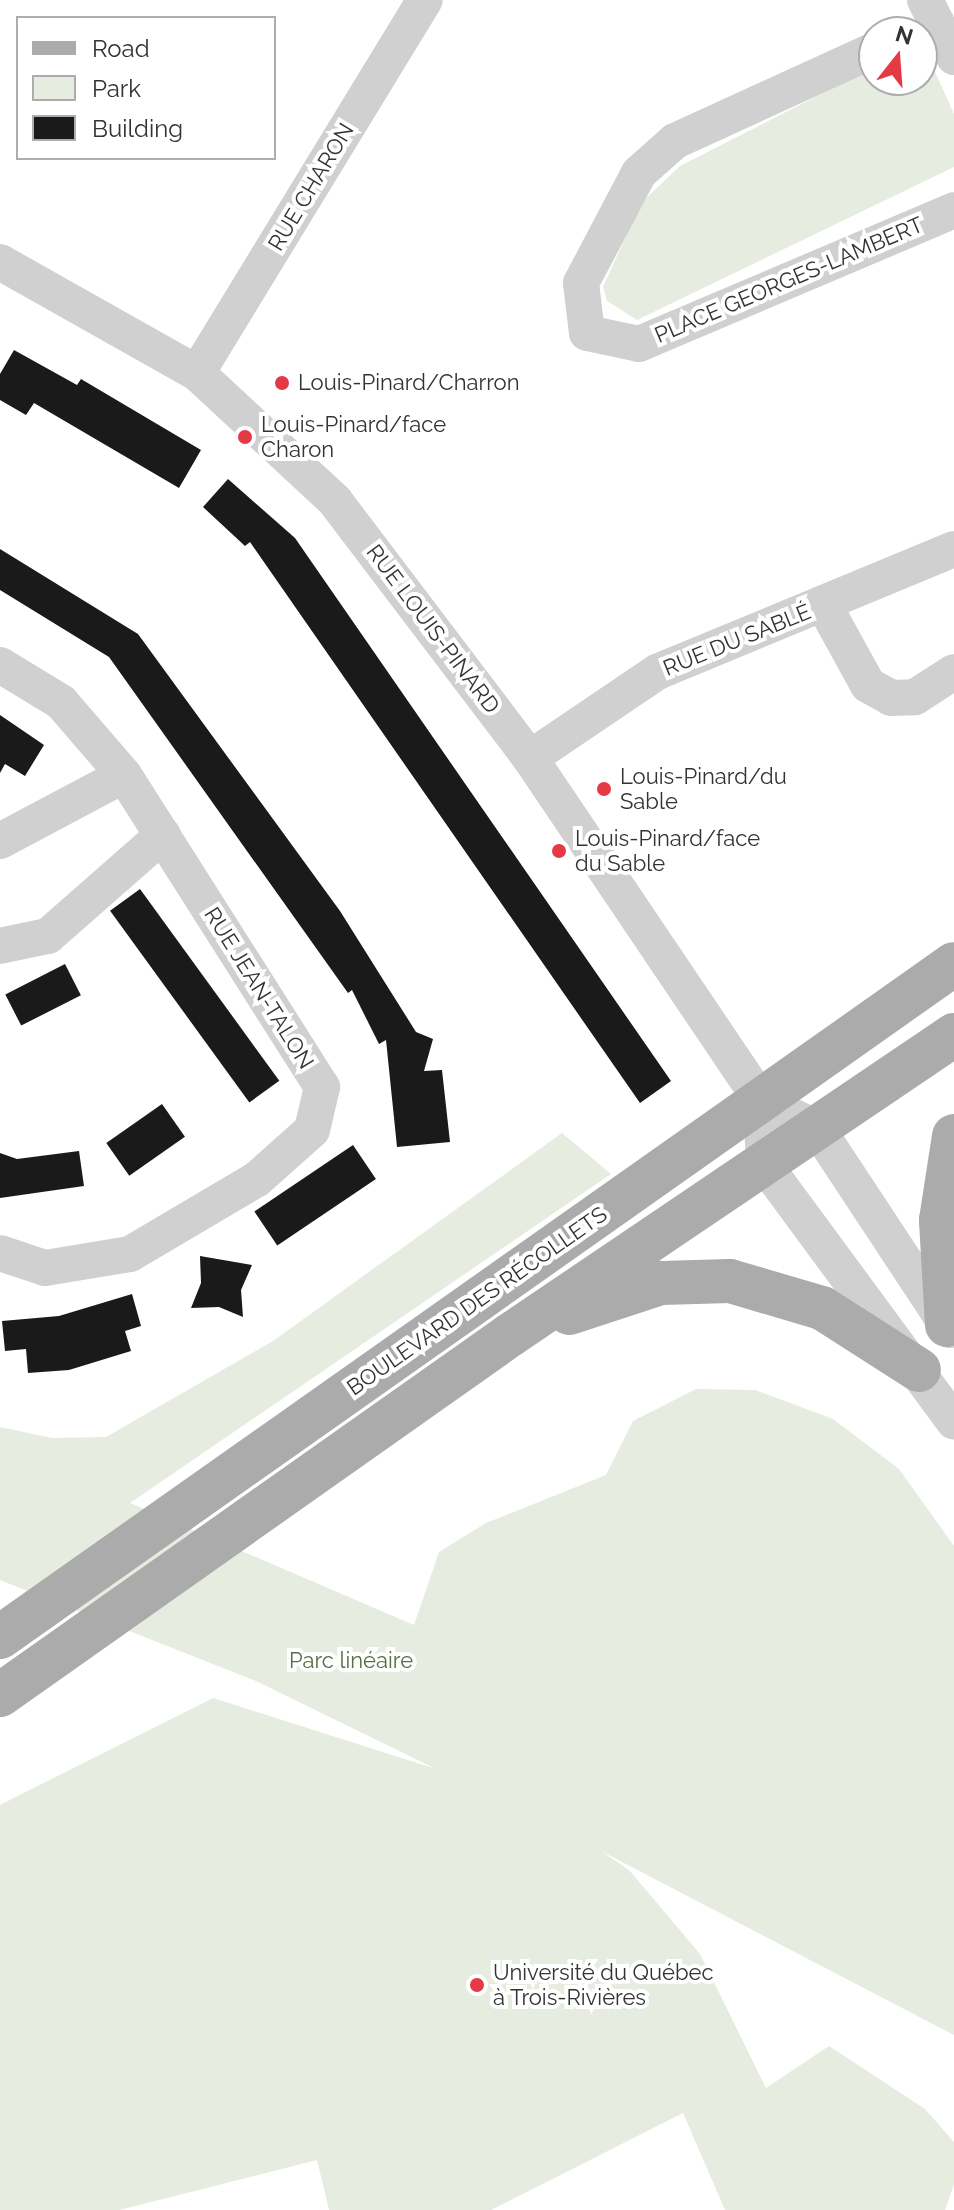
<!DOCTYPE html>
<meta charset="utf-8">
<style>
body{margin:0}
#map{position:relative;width:954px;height:2210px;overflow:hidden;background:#fff;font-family:Raleway,sans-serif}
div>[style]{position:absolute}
.green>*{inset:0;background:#e6ecdf}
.building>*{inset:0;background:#1a1a1a;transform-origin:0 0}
.minor>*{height:36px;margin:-18px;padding:0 18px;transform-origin:18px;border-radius:18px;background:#d0d0d0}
.major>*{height:44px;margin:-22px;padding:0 22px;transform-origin:22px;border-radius:22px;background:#ababab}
.dots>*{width:22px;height:22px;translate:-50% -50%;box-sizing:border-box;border:4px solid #fff;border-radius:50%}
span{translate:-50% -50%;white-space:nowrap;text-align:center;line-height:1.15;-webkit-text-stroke:8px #fff;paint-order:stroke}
.street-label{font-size:22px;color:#333}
.poi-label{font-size:22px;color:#333}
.left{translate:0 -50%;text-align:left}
.park-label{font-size:22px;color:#56703f}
.legend{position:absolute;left:16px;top:16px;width:260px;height:144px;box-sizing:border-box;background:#fff;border:2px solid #adadad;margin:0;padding:10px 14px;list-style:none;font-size:24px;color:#333}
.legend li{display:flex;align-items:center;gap:16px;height:40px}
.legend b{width:40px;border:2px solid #adadad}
.north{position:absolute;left:858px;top:16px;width:80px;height:80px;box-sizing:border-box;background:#fff;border:2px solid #adadad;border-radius:50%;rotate:17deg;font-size:22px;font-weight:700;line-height:32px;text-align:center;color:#333}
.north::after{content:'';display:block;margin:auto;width:28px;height:36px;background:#e63946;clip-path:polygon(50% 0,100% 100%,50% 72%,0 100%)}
</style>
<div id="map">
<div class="green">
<i style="clip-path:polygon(922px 43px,954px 114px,954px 167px,637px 320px,607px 301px,603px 287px,641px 203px,680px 166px,874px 67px,874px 80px,922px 80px)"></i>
<i style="clip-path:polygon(562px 1133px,611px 1174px,130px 1503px,414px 1625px,439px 1552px,486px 1523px,606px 1475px,633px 1421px,696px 1389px,755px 1390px,833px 1419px,899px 1469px,954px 1546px,954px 2035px,601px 1851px,629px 1870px,700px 1954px,766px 2088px,829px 2046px,925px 2109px,954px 2142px,954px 2184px,945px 2210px,725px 2210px,683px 2113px,491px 2210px,329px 2210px,317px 2160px,119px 2210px,0 2210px,0 1805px,213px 1698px,436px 1769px,256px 1681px,0 1580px,0 1427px,52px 1438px,106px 1437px,273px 1341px)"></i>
</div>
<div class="building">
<i style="clip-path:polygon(14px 350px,77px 385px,81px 379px,201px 450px,179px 488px,34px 403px,26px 415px,0 400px,0 374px)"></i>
<i style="clip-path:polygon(228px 479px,295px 538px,671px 1081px,640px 1103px,250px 542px,245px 546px,203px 507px)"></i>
<i style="clip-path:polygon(0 549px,138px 634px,340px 911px,416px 1032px,433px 1039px,424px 1071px,442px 1070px,450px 1142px,397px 1147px,386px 1040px,379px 1044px,352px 990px,348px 993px,109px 657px,0 590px)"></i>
<i style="clip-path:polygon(0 715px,44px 745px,25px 776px,5px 764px,0 773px)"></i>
<i style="left:140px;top:889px;width:237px;height:37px;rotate:54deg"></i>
<i style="left:65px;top:964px;width:35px;height:67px;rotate:63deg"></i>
<i style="left:162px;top:1104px;width:40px;height:68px;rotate:55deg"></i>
<i style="left:353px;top:1145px;width:41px;height:119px;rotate:56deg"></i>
<i style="clip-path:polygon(79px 1151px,84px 1186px,0 1198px,0 1153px,17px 1159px)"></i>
<i style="clip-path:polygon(200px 1256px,252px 1265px,241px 1290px,243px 1317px,219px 1307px,191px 1308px,201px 1283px)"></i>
<i style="clip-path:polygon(132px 1294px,141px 1326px,125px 1331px,131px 1351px,69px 1370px,28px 1373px,26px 1349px,5px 1351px,2px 1321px,59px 1316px)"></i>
</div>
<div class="minor">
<i style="left:925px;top:0;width:64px;rotate:63deg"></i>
<i style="left:874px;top:50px;width:219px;rotate:155.4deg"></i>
<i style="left:675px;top:141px;width:48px;rotate:138.4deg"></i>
<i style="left:639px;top:173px;width:124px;rotate:117.8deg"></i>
<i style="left:581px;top:283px;width:50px;rotate:83.2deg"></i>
<i style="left:587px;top:333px;width:53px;rotate:11.9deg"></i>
<i style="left:639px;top:344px;width:342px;rotate:-23deg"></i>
<i style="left:0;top:262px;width:226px;rotate:29.4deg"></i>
<i style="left:197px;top:373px;width:188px;rotate:42.8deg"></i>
<i style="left:335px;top:501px;width:323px;rotate:52.8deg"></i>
<i style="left:530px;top:758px;width:414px;rotate:56deg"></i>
<i style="left:761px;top:1101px;width:62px;rotate:25.7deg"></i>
<i style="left:817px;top:1128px;width:242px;rotate:56.6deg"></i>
<i style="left:197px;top:373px;width:437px;rotate:-58.6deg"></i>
<i style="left:824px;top:605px;width:91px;rotate:61.2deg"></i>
<i style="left:868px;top:685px;width:26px;rotate:29deg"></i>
<i style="left:891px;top:698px;width:24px;rotate:-2deg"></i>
<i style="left:915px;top:697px;width:46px;rotate:-32.7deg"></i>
<i style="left:0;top:665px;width:71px;rotate:31.2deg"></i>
<i style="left:61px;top:702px;width:96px;rotate:49.2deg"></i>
<i style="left:124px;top:775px;width:370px;rotate:57.6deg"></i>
<i style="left:322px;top:1087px;width:44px;rotate:103.1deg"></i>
<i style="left:312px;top:1130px;width:74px;rotate:138.3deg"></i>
<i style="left:257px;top:1179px;width:147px;rotate:149.4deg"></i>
<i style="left:130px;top:1254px;width:86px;rotate:170.6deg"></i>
<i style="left:45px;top:1268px;width:47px;rotate:-161.6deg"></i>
<i style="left:530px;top:758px;width:153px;rotate:-34.1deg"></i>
<i style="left:657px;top:672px;width:321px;rotate:-22.5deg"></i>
<i style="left:0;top:841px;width:140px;rotate:-28deg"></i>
<i style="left:0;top:946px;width:49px;rotate:-11.8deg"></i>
<i style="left:48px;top:936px;width:153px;rotate:-41.3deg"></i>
<i style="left:761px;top:1101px;width:63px;rotate:87.3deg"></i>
<i style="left:764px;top:1164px;width:320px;rotate:53.6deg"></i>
</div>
<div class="major">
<i style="left:569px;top:1313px;width:97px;rotate:-18.1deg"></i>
<i style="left:661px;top:1283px;width:69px;rotate:-1.7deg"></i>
<i style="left:730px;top:1281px;width:96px;rotate:16.4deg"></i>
<i style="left:822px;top:1308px;width:115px;rotate:32.6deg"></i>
<i style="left:947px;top:1325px;width:105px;rotate:-93.3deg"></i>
<i style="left:941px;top:1220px;width:85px;rotate:-81.2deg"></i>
<i style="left:0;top:1637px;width:1167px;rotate:-35.2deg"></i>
<i style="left:0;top:1695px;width:624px;rotate:-35.22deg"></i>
<i style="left:510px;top:1335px;width:536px;rotate:-34.05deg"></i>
</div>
<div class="dots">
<i style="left:282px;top:383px;background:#e63946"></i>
<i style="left:245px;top:437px;background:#e63946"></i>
<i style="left:604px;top:789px;background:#e63946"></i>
<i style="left:559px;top:851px;background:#e63946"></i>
<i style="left:477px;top:1985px;background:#e63946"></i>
</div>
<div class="street-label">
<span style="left:311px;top:187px;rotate:-59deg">RUE CHARON</span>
<span style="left:789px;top:280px;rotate:-23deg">PLACE GEORGES-LAMBERT</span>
<span style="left:433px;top:629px;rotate:53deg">RUE LOUIS-PINARD</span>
<span style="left:737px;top:640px;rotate:-22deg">RUE DU SABLÉ</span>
<span style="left:259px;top:988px;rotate:58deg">RUE JEAN-TALON</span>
<span style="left:477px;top:1301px;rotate:-35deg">BOULEVARD DES RÉCOLLETS</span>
</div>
<div class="poi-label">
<span class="left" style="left:298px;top:383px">Louis-Pinard/Charron</span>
<span class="left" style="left:261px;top:437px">Louis-Pinard/face<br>Charon</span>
<span class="left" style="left:620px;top:789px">Louis-Pinard/du<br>Sable</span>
<span class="left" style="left:575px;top:851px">Louis-Pinard/face<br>du Sable</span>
<span class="left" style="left:493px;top:1985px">Université du Québec<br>à Trois-Rivières</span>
</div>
<div class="park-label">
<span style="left:351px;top:1661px">Parc linéaire</span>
</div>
<ul class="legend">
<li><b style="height:10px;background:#ababab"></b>Road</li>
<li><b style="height:22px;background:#e6ecdf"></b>Park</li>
<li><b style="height:22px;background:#1a1a1a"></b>Building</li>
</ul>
<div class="north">N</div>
</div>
